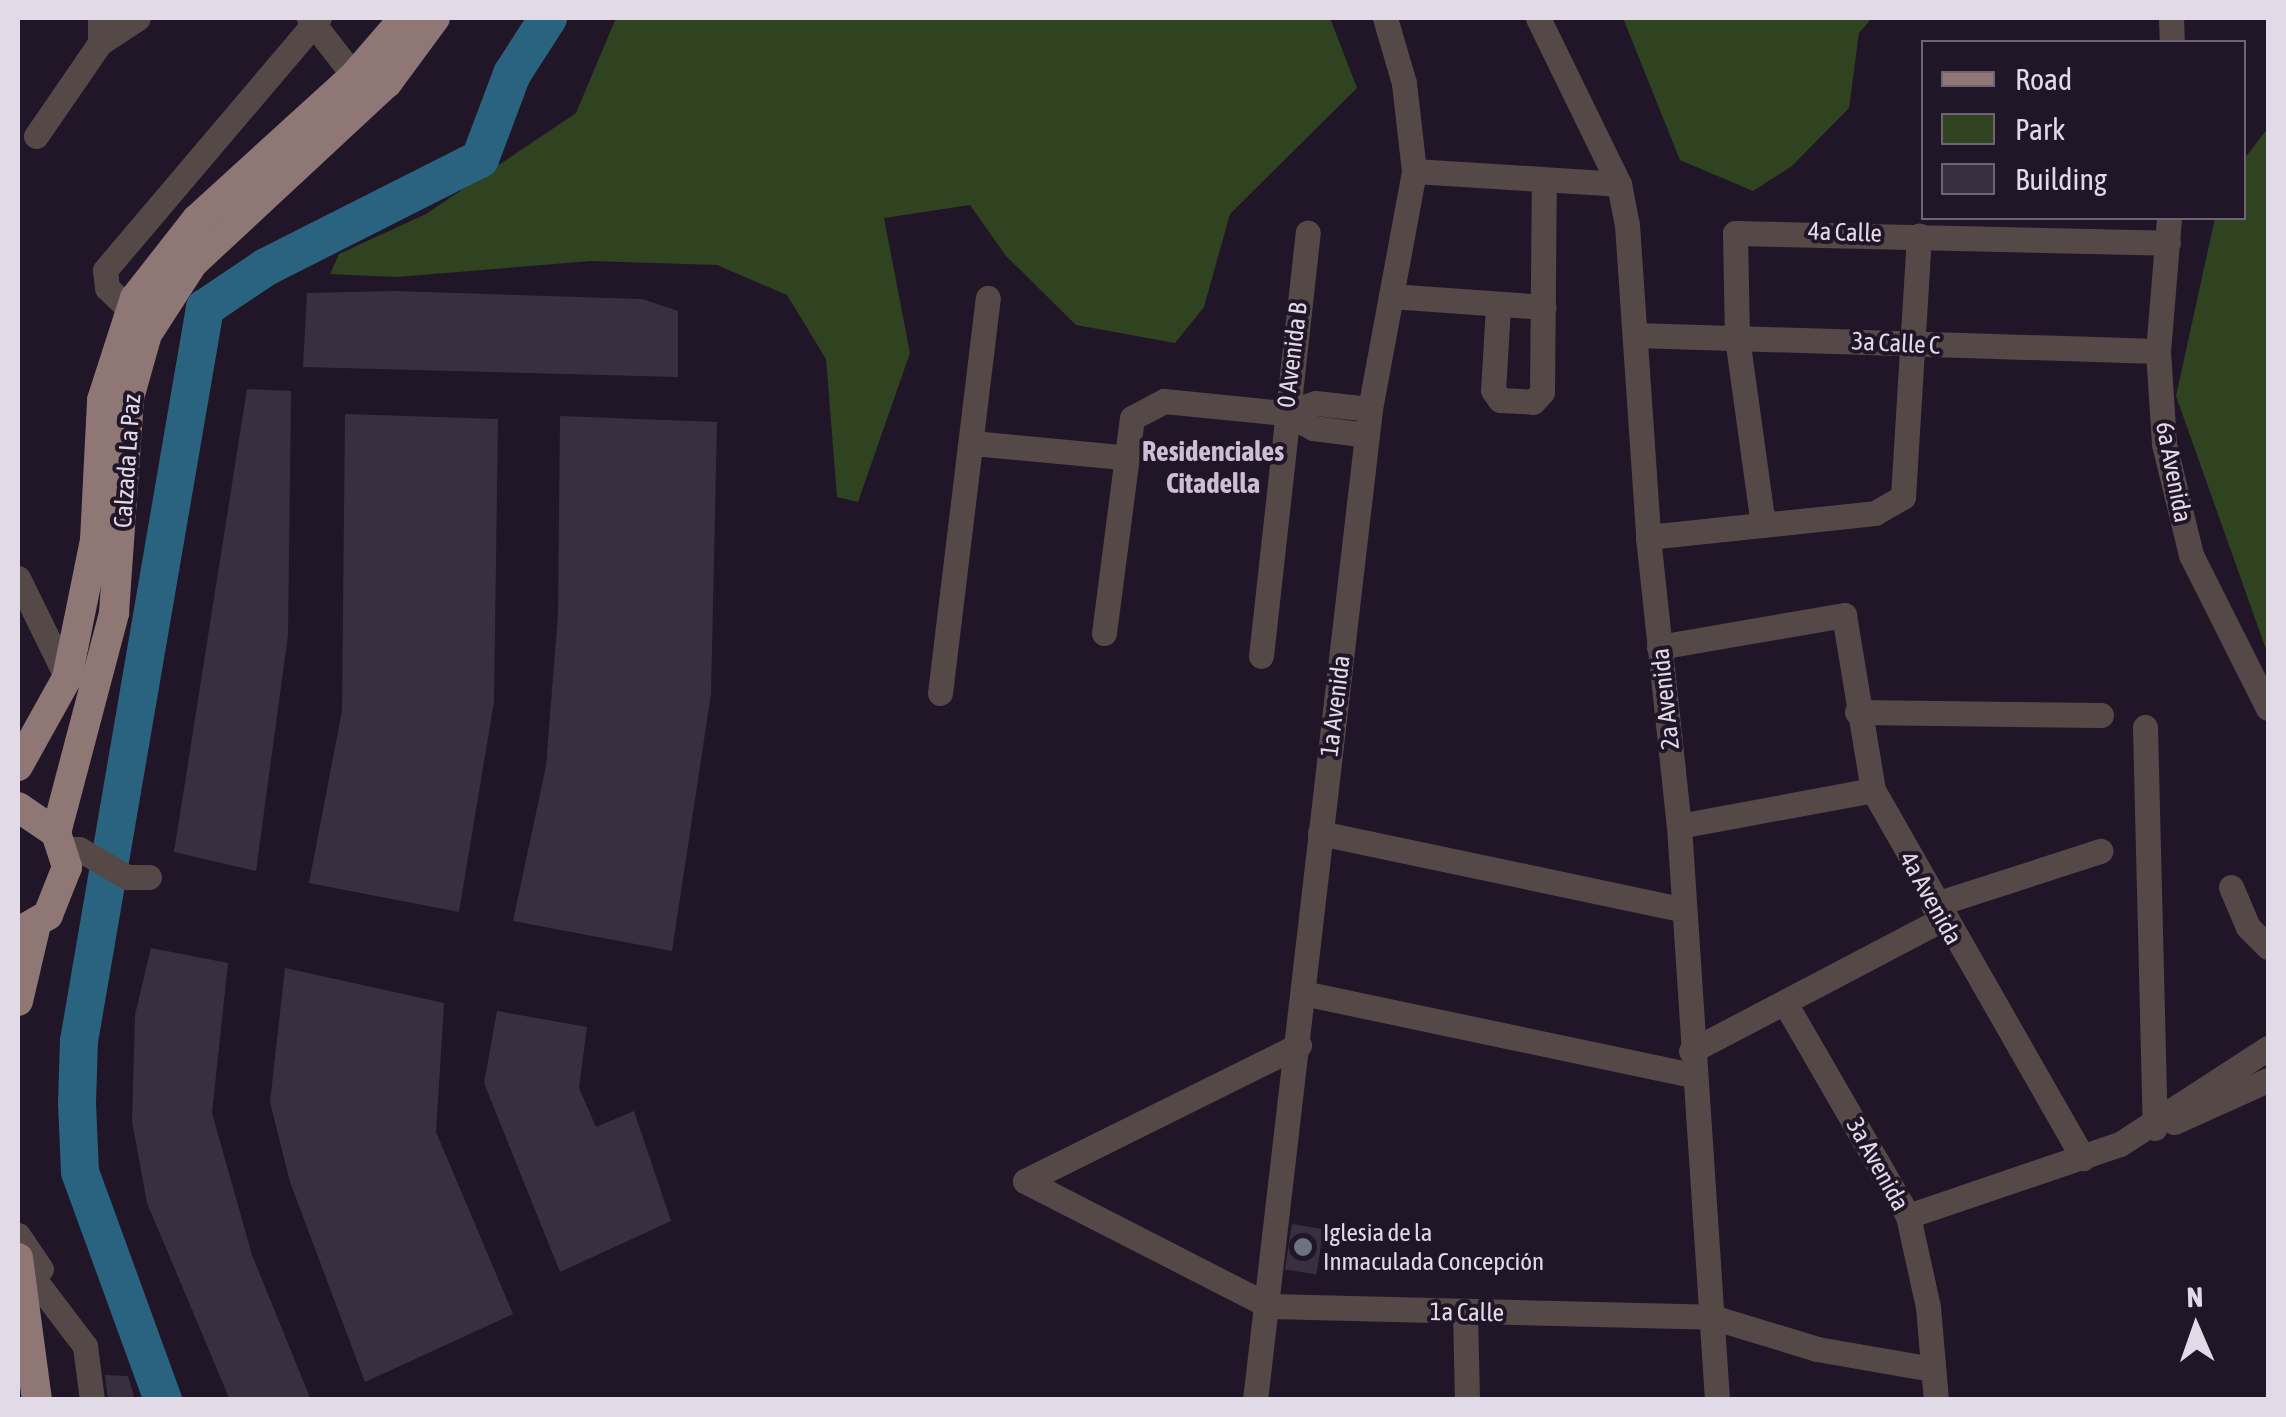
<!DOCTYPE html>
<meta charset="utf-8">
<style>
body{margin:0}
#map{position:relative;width:2286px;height:1417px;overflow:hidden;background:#201627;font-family:"Asap Condensed",sans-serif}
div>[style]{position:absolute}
.green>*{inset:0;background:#2f4320}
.river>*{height:38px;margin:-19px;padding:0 19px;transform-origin:19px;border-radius:19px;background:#2a637f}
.building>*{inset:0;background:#3a2f41;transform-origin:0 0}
.minor>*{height:25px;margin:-12.5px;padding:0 12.5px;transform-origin:12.5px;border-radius:12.5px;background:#554948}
.major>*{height:30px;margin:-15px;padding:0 15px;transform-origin:15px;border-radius:15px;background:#8f7776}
.dots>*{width:28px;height:28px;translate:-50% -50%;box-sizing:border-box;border:5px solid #201627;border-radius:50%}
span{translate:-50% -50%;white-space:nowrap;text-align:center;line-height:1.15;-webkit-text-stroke:8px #201627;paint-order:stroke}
.street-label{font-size:25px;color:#e2dbe7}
.poi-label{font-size:25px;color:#e2dbe7}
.left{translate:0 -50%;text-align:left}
.neighbourhood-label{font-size:28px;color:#ccbed5;font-weight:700}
.frame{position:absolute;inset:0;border:20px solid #e2dbe7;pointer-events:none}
.legend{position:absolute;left:1921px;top:40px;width:325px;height:180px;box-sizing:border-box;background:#201627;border:2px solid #6e6574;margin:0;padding:12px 18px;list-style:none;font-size:30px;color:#e2dbe7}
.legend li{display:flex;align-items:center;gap:20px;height:50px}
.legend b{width:50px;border:2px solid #6e6574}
.north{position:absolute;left:2146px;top:1277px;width:100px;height:100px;-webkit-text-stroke:8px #201627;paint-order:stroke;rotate:358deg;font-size:28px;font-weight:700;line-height:40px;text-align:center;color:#e2dbe7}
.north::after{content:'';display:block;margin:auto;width:35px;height:45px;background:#e2dbe7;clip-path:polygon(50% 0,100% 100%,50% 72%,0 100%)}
</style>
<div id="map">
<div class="green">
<i style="clip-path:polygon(616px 18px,1330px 18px,1357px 88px,1230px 214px,1204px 307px,1175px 343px,1076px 325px,1006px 256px,970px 205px,884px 218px,910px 353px,858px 502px,837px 497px,826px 359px,787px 295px,717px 265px,591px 261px,396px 277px,330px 274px,339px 254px,426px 214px,576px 113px)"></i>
<i style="clip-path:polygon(1623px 18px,1872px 18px,1859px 33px,1849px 108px,1792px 166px,1753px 191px,1680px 160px)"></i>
<i style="clip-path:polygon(2268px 128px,2268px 655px,2176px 396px,2215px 218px,2244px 218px,2244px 159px)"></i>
</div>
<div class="river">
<i style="left:163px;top:1400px;width:243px;rotate:-110deg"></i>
<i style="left:80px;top:1172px;width:69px;rotate:-92.5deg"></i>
<i style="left:77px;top:1103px;width:62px;rotate:-88.2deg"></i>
<i style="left:79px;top:1041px;width:744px;rotate:-80.25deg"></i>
<i style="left:205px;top:308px;width:73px;rotate:-33.9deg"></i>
<i style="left:266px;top:267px;width:240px;rotate:-26.8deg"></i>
<i style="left:480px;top:159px;width:91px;rotate:-69.4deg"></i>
<i style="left:512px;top:74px;width:67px;rotate:-57.3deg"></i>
</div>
<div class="building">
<i style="clip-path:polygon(394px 291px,642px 299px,678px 311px,678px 377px,303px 367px,307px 293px)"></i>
<i style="clip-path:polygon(247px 389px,291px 391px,288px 635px,256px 871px,174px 852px)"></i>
<i style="clip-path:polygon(345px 414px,498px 419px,494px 702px,459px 912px,309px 883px,342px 711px)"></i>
<i style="clip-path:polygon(560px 416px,717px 422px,711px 694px,672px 951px,513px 921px,546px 766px,558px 615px)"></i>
<i style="clip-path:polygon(151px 948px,228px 963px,212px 1113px,252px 1255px,311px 1400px,230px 1400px,147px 1203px,132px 1121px,135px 1015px)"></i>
<i style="clip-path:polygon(285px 968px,444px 1003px,436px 1132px,513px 1314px,365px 1382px,290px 1182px,270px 1102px)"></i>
<i style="clip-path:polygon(497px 1011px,587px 1027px,579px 1088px,596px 1127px,634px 1111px,671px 1221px,560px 1272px,484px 1083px)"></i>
<i style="left:1292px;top:1224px;width:32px;height:46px;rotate:9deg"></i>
<i style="clip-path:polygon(105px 1375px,128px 1376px,135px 1400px,108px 1400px)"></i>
</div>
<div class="minor">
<i style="left:309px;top:18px;width:73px;rotate:52.2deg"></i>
<i style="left:1538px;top:18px;width:185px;rotate:64deg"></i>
<i style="left:1619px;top:184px;width:42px;rotate:79deg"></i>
<i style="left:1627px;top:225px;width:313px;rotate:86.1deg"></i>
<i style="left:1648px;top:537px;width:291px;rotate:83.9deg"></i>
<i style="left:1679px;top:826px;width:575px;rotate:86.21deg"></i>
<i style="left:2171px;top:18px;width:24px;rotate:88deg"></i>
<i style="left:100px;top:43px;width:45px;rotate:-33.3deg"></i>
<i style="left:36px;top:136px;width:113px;rotate:-55.5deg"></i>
<i style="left:100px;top:43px;width:25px;rotate:-90deg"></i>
<i style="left:1414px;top:171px;width:205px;rotate:3.6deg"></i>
<i style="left:2169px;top:218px;width:133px;rotate:94.7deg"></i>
<i style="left:2158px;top:351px;width:93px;rotate:86.3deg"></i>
<i style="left:2164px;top:444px;width:114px;rotate:76.3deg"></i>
<i style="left:2191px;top:555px;width:171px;rotate:63.3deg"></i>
<i style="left:1391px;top:296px;width:153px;rotate:4.1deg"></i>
<i style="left:1498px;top:307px;width:83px;rotate:93.4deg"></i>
<i style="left:1493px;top:390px;width:12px;rotate:55deg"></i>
<i style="left:1500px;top:400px;width:33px;rotate:3deg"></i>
<i style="left:1533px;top:402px;width:13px;rotate:-48deg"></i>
<i style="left:1542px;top:392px;width:212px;rotate:-89.5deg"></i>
<i style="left:129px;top:309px;width:30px;rotate:-136deg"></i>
<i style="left:107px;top:288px;width:18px;rotate:-96deg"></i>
<i style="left:105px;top:270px;width:331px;rotate:-49.7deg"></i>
<i style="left:1635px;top:335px;width:523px;rotate:1.75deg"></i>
<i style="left:1285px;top:413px;width:32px;rotate:28deg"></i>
<i style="left:1313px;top:428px;width:54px;rotate:7.4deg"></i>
<i style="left:973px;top:443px;width:150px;rotate:5.4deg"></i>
<i style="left:1763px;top:525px;width:189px;rotate:-97.9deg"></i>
<i style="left:1737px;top:338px;width:105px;rotate:-91.1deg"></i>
<i style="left:1735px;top:233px;width:433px;rotate:1.3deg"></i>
<i style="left:1648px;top:537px;width:228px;rotate:-6deg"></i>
<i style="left:1875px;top:513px;width:32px;rotate:-30deg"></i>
<i style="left:1903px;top:497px;width:262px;rotate:-86.5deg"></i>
<i style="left:18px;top:578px;width:111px;rotate:63.9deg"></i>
<i style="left:1104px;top:633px;width:217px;rotate:-82.6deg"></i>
<i style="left:1132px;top:418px;width:36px;rotate:-28deg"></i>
<i style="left:1164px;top:401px;width:122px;rotate:5.7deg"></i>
<i style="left:1285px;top:413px;width:32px;rotate:-18deg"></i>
<i style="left:1315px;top:403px;width:55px;rotate:6.2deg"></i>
<i style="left:1659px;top:647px;width:188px;rotate:-9.8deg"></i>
<i style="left:1844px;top:615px;width:177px;rotate:80.6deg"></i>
<i style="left:1873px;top:790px;width:424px;rotate:60.3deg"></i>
<i style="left:1261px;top:656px;width:426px;rotate:-83.7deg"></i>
<i style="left:940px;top:693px;width:398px;rotate:-83.1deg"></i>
<i style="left:1857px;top:712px;width:244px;rotate:0.7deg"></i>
<i style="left:2145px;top:727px;width:401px;rotate:88.6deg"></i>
<i style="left:1679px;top:826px;width:197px;rotate:-10.5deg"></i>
<i style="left:1320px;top:833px;width:372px;rotate:11.9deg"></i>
<i style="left:64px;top:849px;width:15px"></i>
<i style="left:79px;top:849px;width:56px;rotate:30.3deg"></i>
<i style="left:127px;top:877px;width:22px"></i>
<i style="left:2231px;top:887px;width:43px;rotate:67deg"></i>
<i style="left:2248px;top:927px;width:28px;rotate:45deg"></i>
<i style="left:1933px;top:905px;width:176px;rotate:-17.9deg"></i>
<i style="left:1303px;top:993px;width:399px;rotate:11.9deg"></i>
<i style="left:1785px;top:1003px;width:246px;rotate:60deg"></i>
<i style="left:1908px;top:1216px;width:93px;rotate:77.6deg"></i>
<i style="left:1928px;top:1307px;width:93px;rotate:85.1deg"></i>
<i style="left:1691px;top:1051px;width:284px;rotate:-27.7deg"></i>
<i style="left:2174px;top:1122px;width:103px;rotate:-24.1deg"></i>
<i style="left:1025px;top:1181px;width:274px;rotate:27.1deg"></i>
<i style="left:1269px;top:1306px;width:443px;rotate:1.4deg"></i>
<i style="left:1712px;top:1317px;width:110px;rotate:16.9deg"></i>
<i style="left:1817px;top:1349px;width:118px;rotate:9.8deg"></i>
<i style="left:1025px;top:1181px;width:306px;rotate:-26.4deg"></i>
<i style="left:1908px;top:1216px;width:224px;rotate:-18.8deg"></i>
<i style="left:2120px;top:1144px;width:176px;rotate:-33deg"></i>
<i style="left:18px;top:1235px;width:41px;rotate:55.9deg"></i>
<i style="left:18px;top:1258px;width:111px;rotate:52.7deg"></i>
<i style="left:85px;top:1346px;width:54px;rotate:82.6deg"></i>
<i style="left:1465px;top:1312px;width:88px;rotate:88.7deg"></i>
<i style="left:1255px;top:1400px;width:998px;rotate:-83.38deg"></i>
<i style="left:1370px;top:409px;width:242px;rotate:-79.5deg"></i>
<i style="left:1414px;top:171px;width:89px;rotate:-96.5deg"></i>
<i style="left:1404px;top:83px;width:68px;rotate:-106.3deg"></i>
</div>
<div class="major">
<i style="left:18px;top:766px;width:101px;rotate:-60.9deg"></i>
<i style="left:67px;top:678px;width:141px;rotate:-78.5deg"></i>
<i style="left:95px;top:540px;width:140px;rotate:-87.1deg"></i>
<i style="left:102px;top:400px;width:107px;rotate:-72.1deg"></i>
<i style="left:135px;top:298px;width:100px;rotate:-51.9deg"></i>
<i style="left:197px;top:219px;width:212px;rotate:-42.3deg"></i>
<i style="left:354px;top:76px;width:77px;rotate:-49.2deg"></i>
<i style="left:18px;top:807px;width:46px;rotate:34.4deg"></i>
<i style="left:56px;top:833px;width:36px;rotate:72deg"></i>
<i style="left:67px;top:867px;width:52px;rotate:111.6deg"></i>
<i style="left:48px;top:915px;width:34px;rotate:150deg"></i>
<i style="left:56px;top:833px;width:228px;rotate:-75.2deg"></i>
<i style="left:114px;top:613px;width:216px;rotate:-86deg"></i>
<i style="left:129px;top:398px;width:66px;rotate:-74.3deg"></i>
<i style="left:147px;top:334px;width:85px;rotate:-57.1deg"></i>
<i style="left:193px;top:263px;width:265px;rotate:-42.9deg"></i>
<i style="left:387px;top:83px;width:81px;rotate:-53.6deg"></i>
<i style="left:18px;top:1001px;width:79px;rotate:-76.8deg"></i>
<i style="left:18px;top:1258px;width:143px;rotate:82.4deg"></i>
</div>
<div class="dots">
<i style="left:1303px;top:1247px;background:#6b7280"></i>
</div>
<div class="street-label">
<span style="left:1845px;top:232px;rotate:2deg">4a Calle</span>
<span style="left:1896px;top:343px;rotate:3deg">3a Calle C</span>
<span style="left:1292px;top:355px;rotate:-83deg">0 Avenida B</span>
<span style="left:127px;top:461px;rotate:-86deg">Calzada La Paz</span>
<span style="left:2174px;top:472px;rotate:79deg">6a Avenida</span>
<span style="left:1665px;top:699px;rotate:-96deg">2a Avenida</span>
<span style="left:1335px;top:706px;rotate:-83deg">1a Avenida</span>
<span style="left:1931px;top:898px;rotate:61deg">4a Avenida</span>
<span style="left:1878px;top:1164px;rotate:61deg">3a Avenida</span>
<span style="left:1467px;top:1312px;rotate:1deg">1a Calle</span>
</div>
<div class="poi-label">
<span class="left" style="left:1323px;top:1247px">Iglesia de la<br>Inmaculada Concepción</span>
</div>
<div class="neighbourhood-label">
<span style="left:1213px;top:467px">Residenciales<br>Citadella</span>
</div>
<div class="frame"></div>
<ul class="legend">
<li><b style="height:12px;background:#8f7776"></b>Road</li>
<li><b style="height:28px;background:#2f4320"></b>Park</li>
<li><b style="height:28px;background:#3a2f41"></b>Building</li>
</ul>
<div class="north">N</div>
</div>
